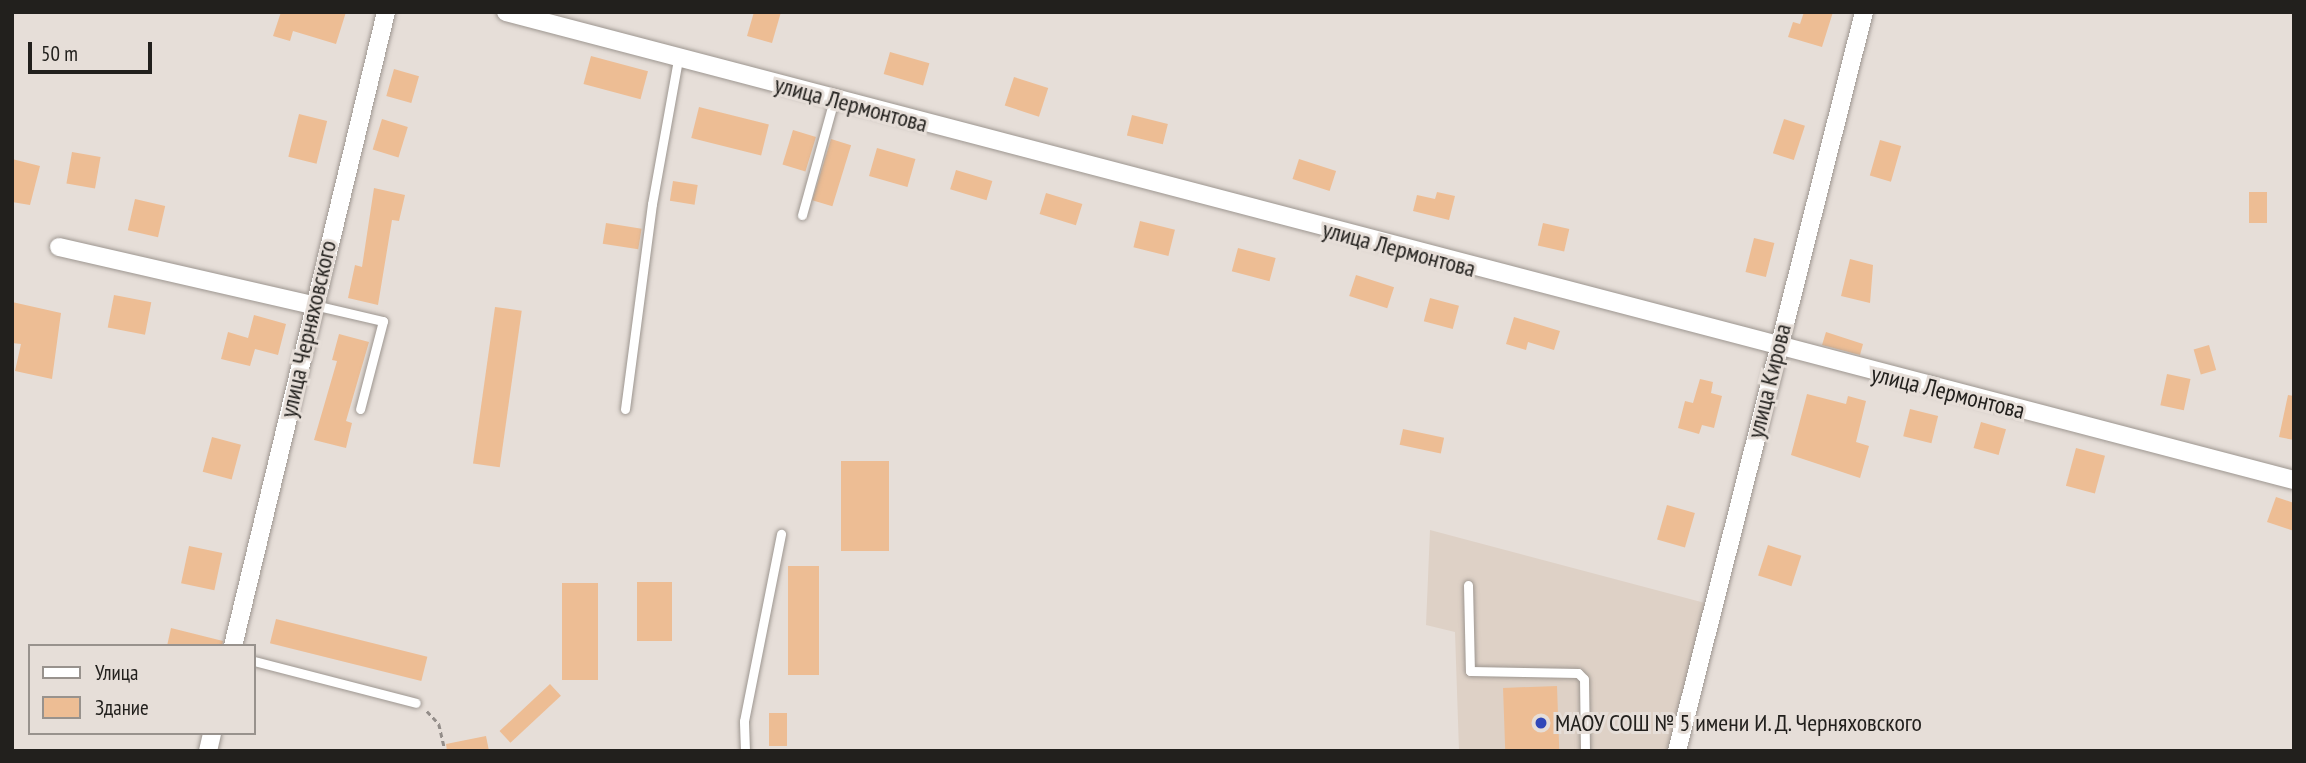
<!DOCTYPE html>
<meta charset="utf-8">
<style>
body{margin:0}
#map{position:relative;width:2306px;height:763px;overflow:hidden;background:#e6ded8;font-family:"PT Sans Narrow",sans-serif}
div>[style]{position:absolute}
.built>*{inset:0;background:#ded1c6}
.building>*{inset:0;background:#edbd94;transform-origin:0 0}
.path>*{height:2.5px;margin-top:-1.25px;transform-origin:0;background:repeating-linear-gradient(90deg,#938d89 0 5px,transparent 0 8.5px)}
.roads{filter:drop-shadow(0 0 2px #9d9690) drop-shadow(0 0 2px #9d9690)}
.service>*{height:9px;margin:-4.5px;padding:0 4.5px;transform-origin:4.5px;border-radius:4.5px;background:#fff}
.minor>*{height:18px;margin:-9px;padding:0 9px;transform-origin:9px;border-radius:9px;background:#fff}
.dots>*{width:19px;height:19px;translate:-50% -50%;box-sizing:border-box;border:4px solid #e6ded8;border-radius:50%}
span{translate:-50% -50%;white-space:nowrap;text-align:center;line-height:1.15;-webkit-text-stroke:6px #e6ded8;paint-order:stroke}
.street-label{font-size:24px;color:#22201d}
.poi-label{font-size:24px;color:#22201d}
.left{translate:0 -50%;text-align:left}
.frame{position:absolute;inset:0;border:14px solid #22201d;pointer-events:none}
.legend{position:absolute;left:28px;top:644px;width:228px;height:91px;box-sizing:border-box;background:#e6ded8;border:2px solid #98928d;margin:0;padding:9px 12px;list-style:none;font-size:21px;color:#22201d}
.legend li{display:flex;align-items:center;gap:14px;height:35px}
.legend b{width:35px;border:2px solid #98928d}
.scale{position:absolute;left:28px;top:42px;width:124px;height:32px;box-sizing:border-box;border:4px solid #22201d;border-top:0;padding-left:9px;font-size:21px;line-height:24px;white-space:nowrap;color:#22201d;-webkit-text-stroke:5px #e6ded8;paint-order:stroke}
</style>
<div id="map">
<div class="built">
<i style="clip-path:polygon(1430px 530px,1705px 603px,1671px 751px,1459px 751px,1455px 632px,1426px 625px)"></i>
</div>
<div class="building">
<i style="clip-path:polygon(281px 12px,346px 12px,336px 44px,293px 31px,290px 41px,273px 36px)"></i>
<i style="clip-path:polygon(754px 12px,781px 12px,772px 43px,747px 36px)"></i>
<i style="clip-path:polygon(1804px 12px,1833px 12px,1822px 47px,1788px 37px,1793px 22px,1800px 24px)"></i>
<i style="left:890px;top:52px;width:41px;height:23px;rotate:16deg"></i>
<i style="left:591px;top:56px;width:59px;height:29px;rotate:15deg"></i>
<i style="left:394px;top:69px;width:26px;height:28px;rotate:16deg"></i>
<i style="left:1014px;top:77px;width:36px;height:30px;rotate:18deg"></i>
<i style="left:699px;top:107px;width:72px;height:32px;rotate:14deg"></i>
<i style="left:299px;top:114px;width:29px;height:44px;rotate:14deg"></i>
<i style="left:1132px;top:115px;width:37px;height:21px;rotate:14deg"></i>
<i style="left:382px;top:119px;width:27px;height:32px;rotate:17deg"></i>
<i style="left:1784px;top:119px;width:22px;height:36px;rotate:18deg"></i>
<i style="left:793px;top:130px;width:24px;height:36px;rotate:17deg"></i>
<i style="left:831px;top:139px;width:21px;height:64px;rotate:17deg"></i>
<i style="left:1880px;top:140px;width:22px;height:37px;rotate:16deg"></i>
<i style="left:877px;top:148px;width:40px;height:29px;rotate:16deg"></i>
<i style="left:72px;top:152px;width:29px;height:32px;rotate:10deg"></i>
<i style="clip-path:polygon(12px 159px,40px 166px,30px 205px,12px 202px)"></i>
<i style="left:1299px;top:159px;width:39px;height:21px;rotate:18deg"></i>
<i style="left:956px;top:170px;width:38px;height:20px;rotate:17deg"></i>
<i style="left:673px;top:181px;width:25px;height:20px;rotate:9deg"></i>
<i style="clip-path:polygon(374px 188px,405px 195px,399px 221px,392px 220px,378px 305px,348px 298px,355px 265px,362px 267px)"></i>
<i style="clip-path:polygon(1437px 192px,1455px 196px,1449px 220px,1413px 211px,1417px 195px,1435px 199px)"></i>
<i style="left:2249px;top:192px;width:18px;height:31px"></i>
<i style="left:1046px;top:193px;width:38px;height:22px;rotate:17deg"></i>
<i style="left:135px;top:199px;width:31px;height:32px;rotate:13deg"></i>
<i style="left:1140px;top:221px;width:36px;height:27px;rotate:14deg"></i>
<i style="left:606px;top:223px;width:36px;height:21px;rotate:9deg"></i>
<i style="left:1543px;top:223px;width:27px;height:23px;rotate:13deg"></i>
<i style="left:1754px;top:238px;width:21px;height:35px;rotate:14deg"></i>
<i style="left:1238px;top:248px;width:39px;height:24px;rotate:15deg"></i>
<i style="clip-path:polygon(1850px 259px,1873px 265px,1870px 303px,1841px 296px)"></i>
<i style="left:1356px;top:275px;width:40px;height:22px;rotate:18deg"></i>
<i style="left:114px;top:295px;width:38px;height:33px;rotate:11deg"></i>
<i style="left:1430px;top:298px;width:30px;height:24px;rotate:15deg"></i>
<i style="clip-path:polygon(12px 302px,61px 313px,52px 379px,15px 371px,21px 344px,12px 343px)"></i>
<i style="left:495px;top:307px;width:27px;height:158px;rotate:8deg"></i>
<i style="clip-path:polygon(254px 315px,286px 324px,278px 355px,255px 349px,250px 366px,221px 359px,228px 332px,248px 338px)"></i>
<i style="clip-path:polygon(1514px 317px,1560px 331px,1554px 350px,1528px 342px,1526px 350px,1506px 344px)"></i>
<i style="clip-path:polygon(1826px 332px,1863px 344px,1860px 355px,1822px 345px)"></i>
<i style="clip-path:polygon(339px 334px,369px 342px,346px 421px,352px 423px,346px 448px,314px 440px,337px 361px,332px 360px)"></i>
<i style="left:2209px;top:345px;width:26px;height:16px;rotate:74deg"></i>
<i style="left:2167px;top:374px;width:24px;height:32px;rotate:12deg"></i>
<i style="clip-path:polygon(1700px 379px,1713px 382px,1711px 393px,1722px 396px,1714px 428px,1702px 425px,1699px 434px,1678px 428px,1685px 401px,1693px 403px)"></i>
<i style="clip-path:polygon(1807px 394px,1846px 404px,1848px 396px,1866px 401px,1856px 442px,1869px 446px,1860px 478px,1791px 455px)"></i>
<i style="clip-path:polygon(2288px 395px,2294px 396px,2294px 440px,2279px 437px)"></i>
<i style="left:1910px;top:409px;width:29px;height:28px;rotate:14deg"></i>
<i style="left:1981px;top:422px;width:26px;height:27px;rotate:16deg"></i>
<i style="left:1403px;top:429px;width:42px;height:16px;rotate:12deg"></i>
<i style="left:212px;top:437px;width:30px;height:36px;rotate:15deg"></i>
<i style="left:2076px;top:448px;width:30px;height:39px;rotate:15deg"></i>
<i style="left:841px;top:461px;width:48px;height:90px"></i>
<i style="clip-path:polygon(2276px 497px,2294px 503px,2294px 531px,2267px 522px)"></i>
<i style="left:1667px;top:505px;width:29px;height:36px;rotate:16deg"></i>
<i style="left:1768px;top:545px;width:35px;height:32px;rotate:18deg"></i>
<i style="left:189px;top:546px;width:34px;height:38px;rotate:12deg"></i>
<i style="left:788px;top:566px;width:31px;height:109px"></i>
<i style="left:637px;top:582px;width:35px;height:59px"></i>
<i style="left:598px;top:583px;width:97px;height:36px;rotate:90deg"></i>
<i style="left:276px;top:619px;width:156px;height:25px;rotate:14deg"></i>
<i style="clip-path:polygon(171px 628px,223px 641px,222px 646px,167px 646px)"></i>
<i style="left:550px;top:684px;width:16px;height:69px;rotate:47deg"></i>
<i style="left:1557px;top:686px;width:65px;height:54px;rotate:88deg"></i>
<i style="left:769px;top:713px;width:18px;height:33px"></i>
<i style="clip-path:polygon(486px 736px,489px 751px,447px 751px,446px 744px)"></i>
</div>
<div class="path">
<i style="left:427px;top:711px;width:18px;rotate:47deg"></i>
<i style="left:439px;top:724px;width:28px;rotate:77deg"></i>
</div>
<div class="roads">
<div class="service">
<i style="left:802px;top:215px;width:119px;rotate:-74.5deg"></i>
<i style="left:314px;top:305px;width:71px;rotate:13.1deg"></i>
<i style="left:383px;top:321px;width:91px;rotate:104.6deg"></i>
<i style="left:625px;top:409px;width:207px;rotate:-82.5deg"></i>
<i style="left:652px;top:204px;width:147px;rotate:-79.8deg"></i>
<i style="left:1468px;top:585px;width:86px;rotate:88.7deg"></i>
<i style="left:1470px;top:671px;width:108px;rotate:1.1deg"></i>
<i style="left:1578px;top:673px;width:8px;rotate:45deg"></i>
<i style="left:1584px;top:679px;width:72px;rotate:89.2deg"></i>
<i style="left:254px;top:661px;width:167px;rotate:14.5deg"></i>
<i style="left:745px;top:751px;width:30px;rotate:-92deg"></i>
<i style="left:744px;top:721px;width:191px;rotate:-78.8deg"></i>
</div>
<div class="minor">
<i style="left:506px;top:12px;width:1848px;rotate:14.67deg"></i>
<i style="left:59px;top:247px;width:261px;rotate:12.9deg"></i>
<i style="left:233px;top:646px;width:652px;rotate:-76.43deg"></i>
<i style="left:208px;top:751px;width:18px;rotate:-77deg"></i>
<i style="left:1677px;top:751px;width:762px;rotate:-75.8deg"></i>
</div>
</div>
<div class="dots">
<i style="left:1541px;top:723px;background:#3148b9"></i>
</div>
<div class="street-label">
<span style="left:851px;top:104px;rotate:15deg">улица Лермонтова</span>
<span style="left:1399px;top:249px;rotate:15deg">улица Лермонтова</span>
<span style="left:308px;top:329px;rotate:-77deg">улица Черняховского</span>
<span style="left:1769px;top:381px;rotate:-76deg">улица Кирова</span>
<span style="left:1948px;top:392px;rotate:14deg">улица Лермонтова</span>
</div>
<div class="poi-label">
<span class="left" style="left:1555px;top:723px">МАОУ СОШ № 5 имени И. Д. Черняховского</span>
</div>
<div class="frame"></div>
<ul class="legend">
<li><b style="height:9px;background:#fff"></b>Улица</li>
<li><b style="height:19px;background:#edbd94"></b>Здание</li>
</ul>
<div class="scale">50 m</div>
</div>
